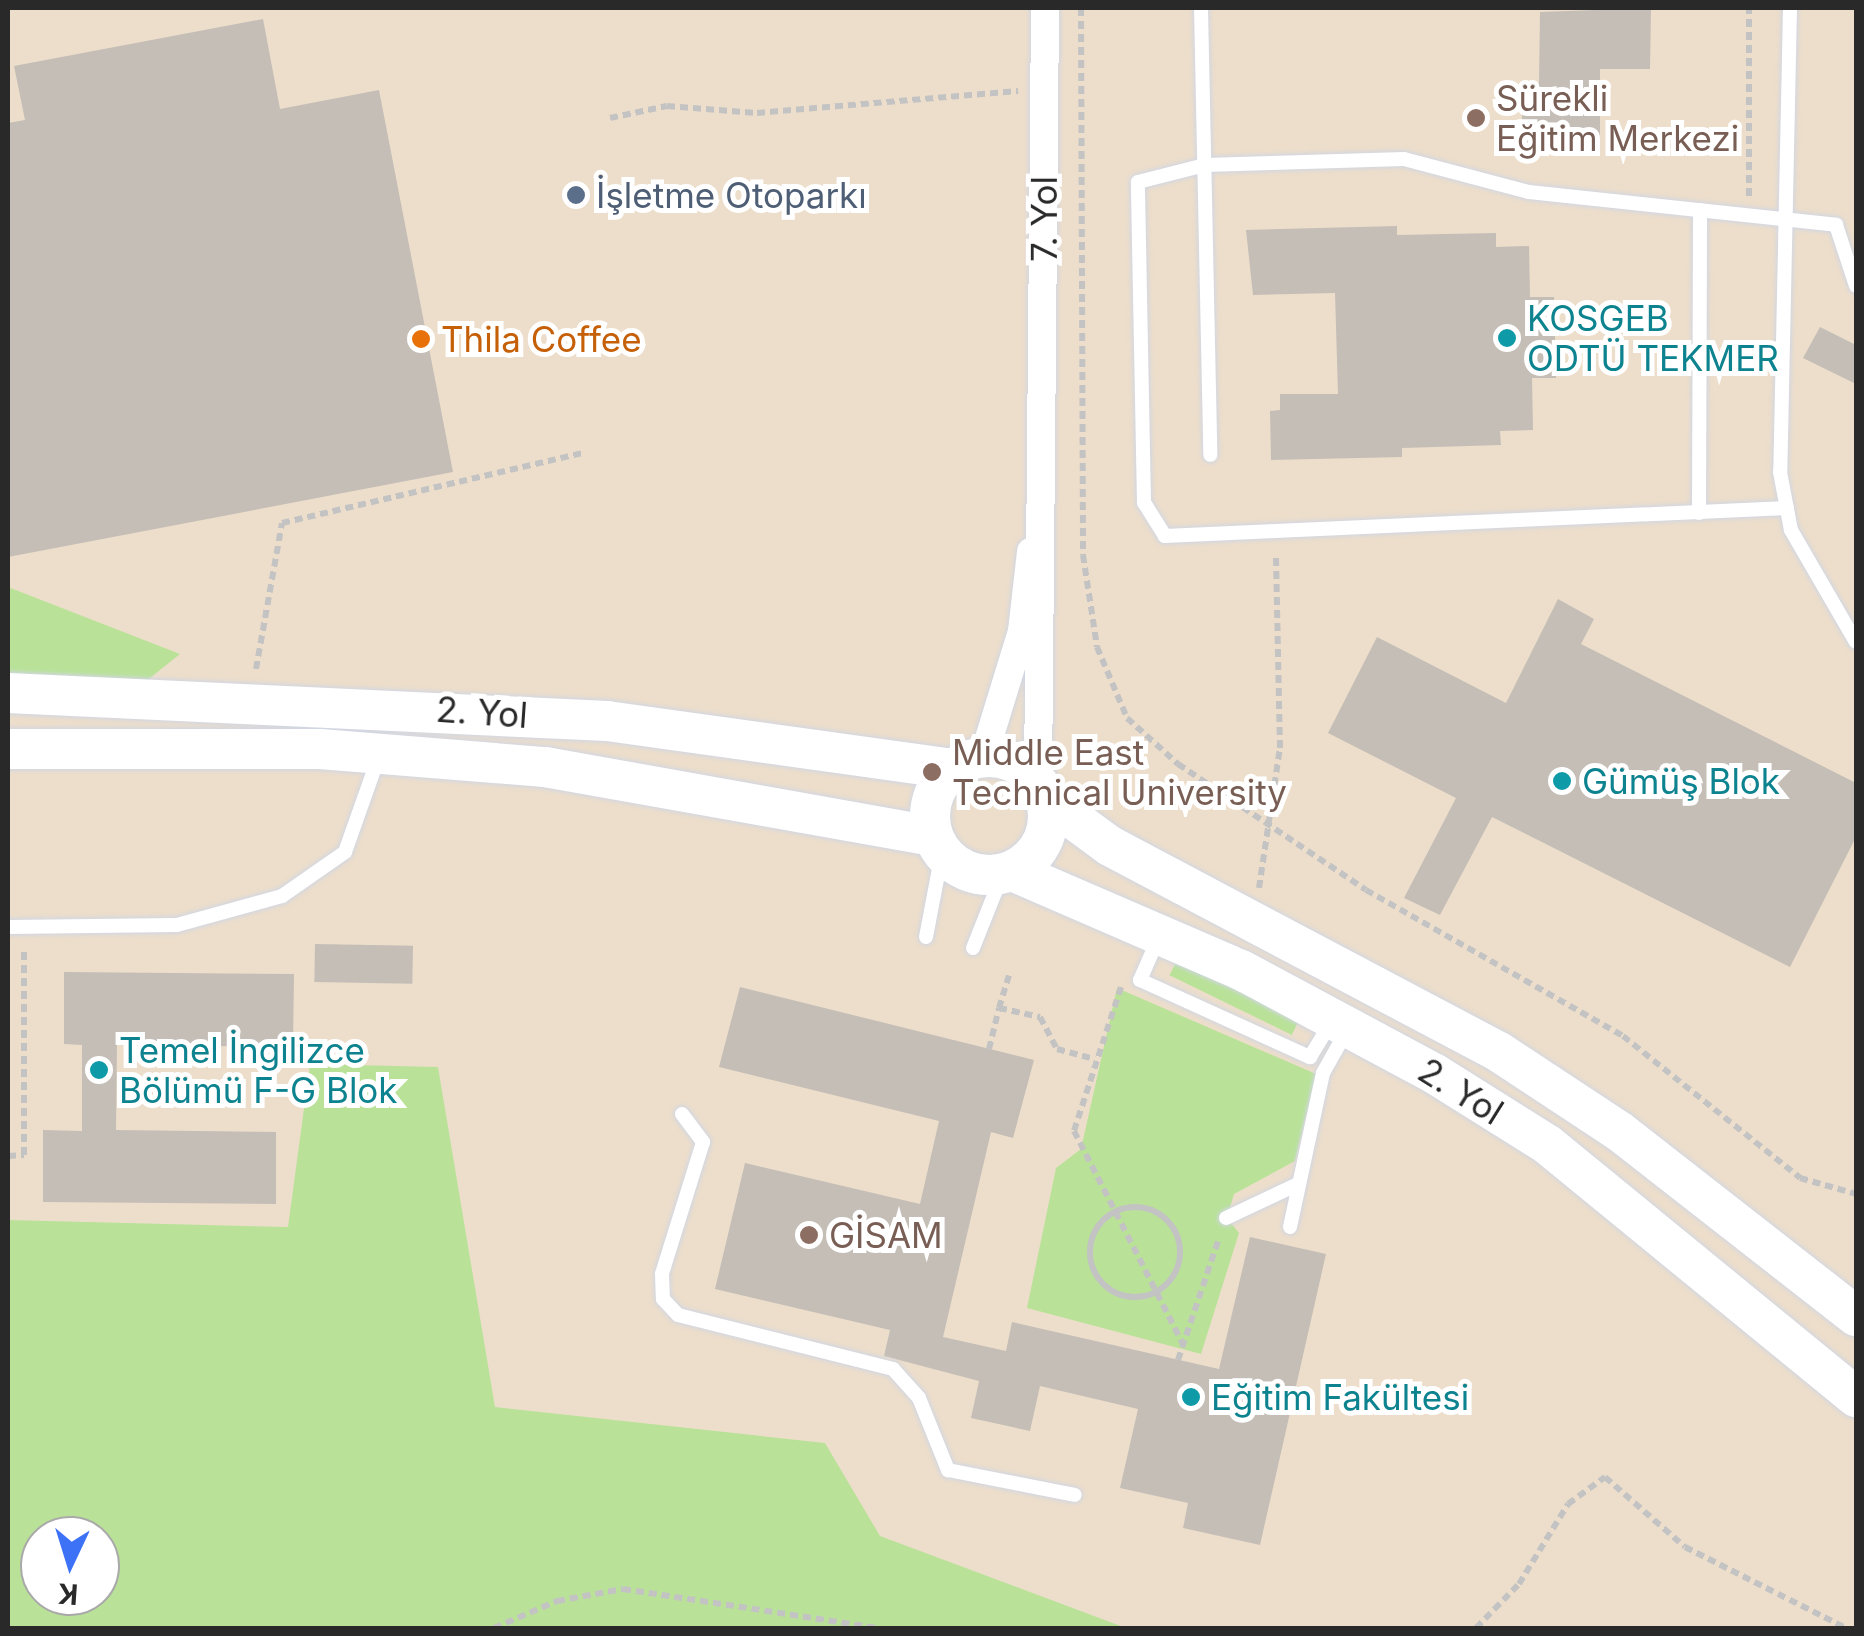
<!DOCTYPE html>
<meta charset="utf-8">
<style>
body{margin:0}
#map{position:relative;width:1864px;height:1636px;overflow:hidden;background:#ebe3db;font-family:Inter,sans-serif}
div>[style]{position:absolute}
.education>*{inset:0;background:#eddecb}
.green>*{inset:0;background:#b9e298;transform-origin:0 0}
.building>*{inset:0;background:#c4beb7;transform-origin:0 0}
.path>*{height:6px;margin-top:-3px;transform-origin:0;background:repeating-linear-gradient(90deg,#c3c3c3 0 8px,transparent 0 13px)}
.path>.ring{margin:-3px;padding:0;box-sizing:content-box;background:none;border:6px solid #c3c3c3;border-radius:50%}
.roads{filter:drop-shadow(0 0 2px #d1d6e2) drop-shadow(0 0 2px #d1d6e2)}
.lane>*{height:14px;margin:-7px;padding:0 7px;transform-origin:7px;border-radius:7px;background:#fff}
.street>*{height:28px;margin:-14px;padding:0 14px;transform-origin:14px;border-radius:14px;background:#fff}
.secondary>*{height:40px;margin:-20px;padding:0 20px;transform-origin:20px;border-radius:20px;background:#fff}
.secondary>.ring{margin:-20px;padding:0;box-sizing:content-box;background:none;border:40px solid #fff;border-radius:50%}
.dots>*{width:28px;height:28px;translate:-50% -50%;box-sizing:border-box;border:5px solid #fff;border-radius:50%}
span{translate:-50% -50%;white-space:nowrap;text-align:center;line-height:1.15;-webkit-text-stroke:10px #fff;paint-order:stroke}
.education-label{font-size:35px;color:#785e54}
.left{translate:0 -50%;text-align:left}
.service-label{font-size:35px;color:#4e5e75}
.street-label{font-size:35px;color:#292929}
.culture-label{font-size:35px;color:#0d838f}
.food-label{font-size:35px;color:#c56008}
.frame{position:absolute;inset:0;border:10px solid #292929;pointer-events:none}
.north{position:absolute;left:20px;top:1516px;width:100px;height:100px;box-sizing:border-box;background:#fff;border:2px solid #a9a9a9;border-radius:50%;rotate:184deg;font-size:28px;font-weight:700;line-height:40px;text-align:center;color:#292929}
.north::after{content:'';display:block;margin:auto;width:35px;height:45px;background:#3d72f7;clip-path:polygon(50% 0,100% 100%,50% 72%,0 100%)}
</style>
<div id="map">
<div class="education">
<i style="clip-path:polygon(evenodd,8px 8px,1856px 8px,1856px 1628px,8px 1628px,8px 8px,40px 1536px,100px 1536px,100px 1596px,40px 1596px,40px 1536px)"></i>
</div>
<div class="green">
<i style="clip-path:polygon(8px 587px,180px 654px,145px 682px,8px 675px)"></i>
<i style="left:1177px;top:960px;width:136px;height:17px;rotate:26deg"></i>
<i style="clip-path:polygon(1117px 988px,1316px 1074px,1295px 1161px,1234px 1194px,1227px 1218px,1239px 1233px,1201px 1354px,1027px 1308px,1056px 1168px,1081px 1149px)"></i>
<i style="clip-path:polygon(evenodd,310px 1064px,438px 1067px,495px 1407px,825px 1443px,880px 1536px,1126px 1628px,8px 1628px,8px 1220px,288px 1227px,310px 1064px,100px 1536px,100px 1596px,40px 1596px,40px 1536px,100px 1536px)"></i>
</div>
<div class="building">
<i style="clip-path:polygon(1651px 8px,1650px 69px,1600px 69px,1600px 153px,1522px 153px,1522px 83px,1539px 83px,1540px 12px)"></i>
<i style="clip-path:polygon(263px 19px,280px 109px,379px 90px,453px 472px,8px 557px,8px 123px,25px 120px,14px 66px)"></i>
<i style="clip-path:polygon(1397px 226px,1397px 235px,1496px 233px,1496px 247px,1529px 246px,1530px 297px,1554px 297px,1556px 378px,1532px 378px,1533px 430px,1500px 431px,1501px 445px,1402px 448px,1402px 457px,1271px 460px,1270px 411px,1280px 410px,1280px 394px,1338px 394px,1335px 293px,1253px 295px,1246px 230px)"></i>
<i style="clip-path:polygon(1820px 327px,1856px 345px,1856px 384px,1803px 358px)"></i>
<i style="clip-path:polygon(1558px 599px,1594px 619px,1581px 644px,1856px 783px,1856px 837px,1790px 967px,1492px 817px,1440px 915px,1404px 898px,1456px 798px,1328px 733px,1377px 637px,1506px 703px)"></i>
<i style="left:315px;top:944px;width:98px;height:38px;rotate:1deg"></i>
<i style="clip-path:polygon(64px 972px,294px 974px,293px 1047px,117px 1045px,116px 1130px,276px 1132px,276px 1204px,43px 1202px,43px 1130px,82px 1131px,82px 1045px,64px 1044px)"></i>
<i style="clip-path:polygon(740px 987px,1034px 1060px,1013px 1138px,991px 1132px,943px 1337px,1006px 1351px,1012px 1322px,1219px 1369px,1250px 1237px,1326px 1254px,1260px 1545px,1183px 1528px,1188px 1503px,1120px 1488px,1138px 1409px,1040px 1386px,1030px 1431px,971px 1418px,979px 1381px,884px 1356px,890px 1330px,715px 1289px,745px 1163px,920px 1204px,939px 1121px,719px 1067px)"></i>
</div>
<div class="path">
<i style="left:1081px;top:8px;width:547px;rotate:89.79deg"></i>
<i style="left:1083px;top:555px;width:93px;rotate:81.3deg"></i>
<i style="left:1097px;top:647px;width:77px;rotate:67.1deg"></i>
<i style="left:1127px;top:718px;width:69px;rotate:42deg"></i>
<i style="left:1178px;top:764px;width:226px;rotate:33.8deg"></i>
<i style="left:1366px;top:890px;width:296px;rotate:29.6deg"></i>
<i style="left:1623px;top:1036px;width:227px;rotate:38.7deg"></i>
<i style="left:1800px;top:1178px;width:58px;rotate:15.9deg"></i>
<i style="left:610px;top:118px;width:58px;rotate:-11.9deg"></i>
<i style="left:667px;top:106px;width:90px;rotate:4.4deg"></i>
<i style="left:757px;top:113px;width:262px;rotate:-4.8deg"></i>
<i style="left:1749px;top:196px;width:188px;rotate:-90deg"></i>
<i style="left:256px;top:669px;width:148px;rotate:-79.9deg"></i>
<i style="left:282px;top:523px;width:308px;rotate:-13.1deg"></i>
<i style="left:1259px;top:888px;width:142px;rotate:-81.5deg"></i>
<i style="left:1280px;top:748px;width:195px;rotate:-91.2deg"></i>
<i style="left:1121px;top:987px;width:151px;rotate:108.1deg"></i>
<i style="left:1074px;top:1131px;width:239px;rotate:62.9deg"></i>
<i style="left:999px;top:1008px;width:34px;rotate:-73deg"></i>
<i style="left:989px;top:1049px;width:42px;rotate:-76.3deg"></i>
<i style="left:999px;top:1008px;width:42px;rotate:12.4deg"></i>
<i style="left:1040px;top:1017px;width:36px;rotate:62deg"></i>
<i style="left:1057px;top:1049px;width:39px;rotate:15deg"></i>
<i style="left:8px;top:1156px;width:16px;rotate:-4deg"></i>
<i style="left:24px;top:1155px;width:207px;rotate:-90deg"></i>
<i class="ring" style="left:1090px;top:1207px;width:84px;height:84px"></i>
<i style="left:1178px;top:1360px;width:129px;rotate:-71.4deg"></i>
<i style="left:494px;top:1628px;width:69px;rotate:-23.2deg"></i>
<i style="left:557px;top:1601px;width:67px;rotate:-10.3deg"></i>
<i style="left:623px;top:1589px;width:259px;rotate:8.7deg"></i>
<i style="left:1476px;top:1628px;width:62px;rotate:-45.7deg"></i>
<i style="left:1519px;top:1584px;width:94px;rotate:-58.5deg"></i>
<i style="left:1568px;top:1504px;width:46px;rotate:-36.1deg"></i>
<i style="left:1605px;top:1477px;width:106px;rotate:41.2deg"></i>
<i style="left:1685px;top:1547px;width:180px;rotate:26.7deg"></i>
</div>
<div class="roads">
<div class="lane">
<i style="left:1201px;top:8px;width:447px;rotate:88.8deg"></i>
<i style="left:1790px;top:8px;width:464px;rotate:91.2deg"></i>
<i style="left:1780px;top:472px;width:59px;rotate:79.3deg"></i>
<i style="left:1791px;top:530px;width:129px;rotate:59.9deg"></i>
<i style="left:1787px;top:508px;width:623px;rotate:177.42deg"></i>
<i style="left:1165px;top:536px;width:39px;rotate:-122deg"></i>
<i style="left:1144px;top:503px;width:321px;rotate:-91.1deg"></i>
<i style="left:1138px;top:182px;width:69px;rotate:-14.2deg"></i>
<i style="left:1205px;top:165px;width:199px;rotate:-1.7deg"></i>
<i style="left:1404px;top:159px;width:129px;rotate:14.8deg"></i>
<i style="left:1529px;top:192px;width:309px;rotate:6.1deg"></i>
<i style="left:1836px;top:225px;width:64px;rotate:71.8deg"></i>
<i style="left:1699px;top:513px;width:303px;rotate:-89.8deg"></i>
<i style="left:8px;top:927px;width:169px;rotate:-0.7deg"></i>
<i style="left:177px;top:925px;width:109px;rotate:-15.4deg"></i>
<i style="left:282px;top:896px;width:77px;rotate:-34.9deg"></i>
<i style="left:345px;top:852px;width:99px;rotate:-70.5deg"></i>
<i style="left:926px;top:937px;width:86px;rotate:-79.2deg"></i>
<i style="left:1158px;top:939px;width:45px;rotate:113.7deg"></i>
<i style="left:1140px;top:980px;width:187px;rotate:24.4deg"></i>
<i style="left:1310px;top:1057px;width:42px;rotate:-58.6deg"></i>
<i style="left:973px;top:948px;width:79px;rotate:-68.3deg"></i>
<i style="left:682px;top:1114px;width:35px;rotate:53deg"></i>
<i style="left:703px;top:1142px;width:138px;rotate:107.3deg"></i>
<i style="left:662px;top:1274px;width:25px;rotate:88deg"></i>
<i style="left:663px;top:1299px;width:22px;rotate:47deg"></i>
<i style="left:678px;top:1315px;width:222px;rotate:14.1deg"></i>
<i style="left:893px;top:1369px;width:39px;rotate:48deg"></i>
<i style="left:919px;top:1398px;width:78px;rotate:68.1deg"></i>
<i style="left:948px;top:1470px;width:129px;rotate:11.1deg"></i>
<i style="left:1226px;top:1218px;width:80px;rotate:-25.3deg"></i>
<i style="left:1290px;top:1227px;width:157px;rotate:-77.9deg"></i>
<i style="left:1323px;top:1073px;width:47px;rotate:-60.7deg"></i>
</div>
<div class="street">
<i style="left:983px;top:758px;width:133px;rotate:-72.9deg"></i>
<i style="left:1022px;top:631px;width:80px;rotate:-83.5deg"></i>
<i style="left:1038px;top:782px;width:774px;rotate:-89.48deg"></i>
</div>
<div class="secondary">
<i style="left:8px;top:693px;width:600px;rotate:2.68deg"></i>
<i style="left:607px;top:721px;width:348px;rotate:7.9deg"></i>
<i style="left:8px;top:749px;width:312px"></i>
<i style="left:320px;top:749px;width:226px;rotate:4.6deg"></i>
<i style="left:545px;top:767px;width:394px;rotate:10.1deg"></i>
<i class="ring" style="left:930px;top:757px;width:78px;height:78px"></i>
<i style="left:1046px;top:799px;width:79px;rotate:36.3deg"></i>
<i style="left:1110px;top:846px;width:440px;rotate:27.9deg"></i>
<i style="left:1499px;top:1052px;width:144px;rotate:33.4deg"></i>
<i style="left:1619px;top:1131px;width:301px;rotate:38deg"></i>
<i style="left:1012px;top:871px;width:249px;rotate:23.4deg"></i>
<i style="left:1241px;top:970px;width:220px;rotate:28.2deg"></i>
<i style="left:1435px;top:1074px;width:133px;rotate:32.1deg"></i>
<i style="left:1548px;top:1145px;width:398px;rotate:39.3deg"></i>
</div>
</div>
<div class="dots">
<i style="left:1476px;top:118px;background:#8d6e63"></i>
<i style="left:576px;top:195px;background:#5c6f8a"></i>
<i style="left:1507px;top:338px;background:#0f9aa8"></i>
<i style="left:421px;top:339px;background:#e8710a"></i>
<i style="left:932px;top:772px;background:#8d6e63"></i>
<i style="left:1562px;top:781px;background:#0f9aa8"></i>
<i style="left:99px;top:1070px;background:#0f9aa8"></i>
<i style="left:809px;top:1235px;background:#8d6e63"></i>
<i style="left:1191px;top:1397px;background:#0f9aa8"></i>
</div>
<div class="education-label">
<span class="left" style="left:1496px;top:118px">Sürekli<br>Eğitim Merkezi</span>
<span class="left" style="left:952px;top:772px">Middle East<br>Technical University</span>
<span class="left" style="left:829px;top:1235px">GİSAM</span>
</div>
<div class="service-label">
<span class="left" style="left:596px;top:195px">İşletme Otoparkı</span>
</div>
<div class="street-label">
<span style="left:1044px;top:219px;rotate:-90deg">7. Yol</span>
<span style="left:482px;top:712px;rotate:4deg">2. Yol</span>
<span style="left:1461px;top:1091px;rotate:32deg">2. Yol</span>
</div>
<div class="culture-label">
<span class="left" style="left:1527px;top:338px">KOSGEB<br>ODTÜ TEKMER</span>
<span class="left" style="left:1582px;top:781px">Gümüş Blok</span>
<span class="left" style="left:119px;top:1070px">Temel İngilizce<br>Bölümü F-G Blok</span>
<span class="left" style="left:1211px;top:1397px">Eğitim Fakültesi</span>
</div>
<div class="food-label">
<span class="left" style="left:441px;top:339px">Thila Coffee</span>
</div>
<div class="frame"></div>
<div class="north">K</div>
</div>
